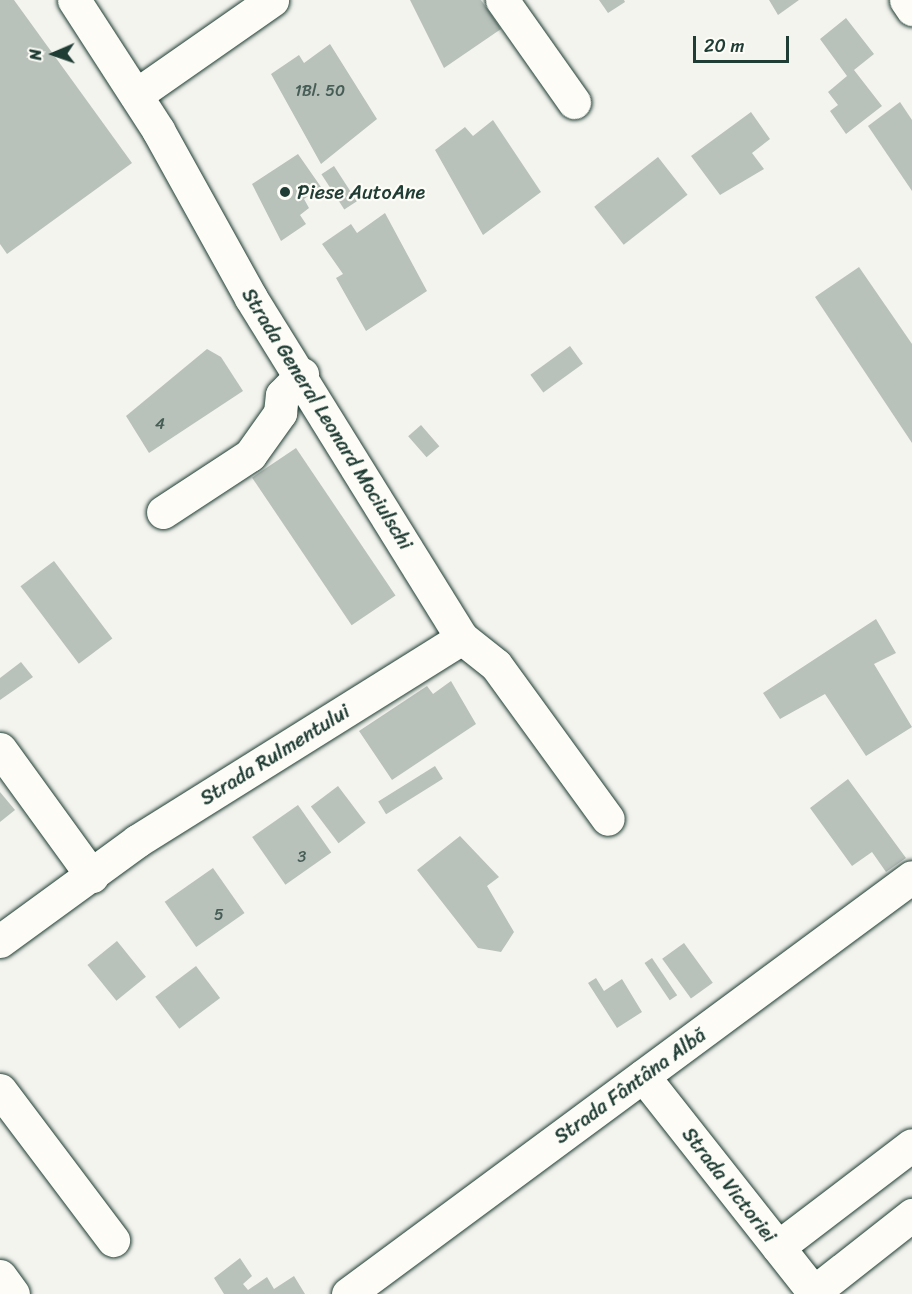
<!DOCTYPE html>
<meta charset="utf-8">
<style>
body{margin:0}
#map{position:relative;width:912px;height:1294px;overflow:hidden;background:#f4f4ef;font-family:Sriracha,sans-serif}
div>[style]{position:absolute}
.building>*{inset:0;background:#b9c1bb;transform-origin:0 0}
.roads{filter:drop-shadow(0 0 2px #1f3d34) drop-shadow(0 0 2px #1f3d34)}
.minor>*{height:33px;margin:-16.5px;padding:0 16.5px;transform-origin:16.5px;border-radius:16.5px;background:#fdfcf7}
.dots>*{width:16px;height:16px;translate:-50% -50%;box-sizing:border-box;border:3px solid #fdfcf7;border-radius:50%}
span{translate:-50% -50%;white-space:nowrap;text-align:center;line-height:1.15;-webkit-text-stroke:4.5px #fdfcf7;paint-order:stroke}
.number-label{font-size:16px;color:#465e56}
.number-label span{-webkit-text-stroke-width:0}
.poi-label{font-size:20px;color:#1f3d34}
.left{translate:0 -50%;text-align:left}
.street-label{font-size:20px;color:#1f3d34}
.north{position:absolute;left:24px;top:24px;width:60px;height:60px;-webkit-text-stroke:4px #fdfcf7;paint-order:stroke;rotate:268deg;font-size:16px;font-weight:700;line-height:24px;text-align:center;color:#1f3d34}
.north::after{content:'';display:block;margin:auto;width:21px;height:27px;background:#1f3d34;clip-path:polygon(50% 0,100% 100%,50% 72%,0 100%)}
.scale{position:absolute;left:693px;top:36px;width:96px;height:27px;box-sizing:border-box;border:3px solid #1f3d34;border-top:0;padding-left:8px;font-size:18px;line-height:21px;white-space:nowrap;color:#1f3d34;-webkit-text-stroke:4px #fdfcf7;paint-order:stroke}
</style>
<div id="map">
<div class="building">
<i style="clip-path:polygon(0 0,14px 0,132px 163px,7px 254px,0 244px)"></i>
<i style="clip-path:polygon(410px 0,481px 0,501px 29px,444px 68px)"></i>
<i style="clip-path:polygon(599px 0,624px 0,625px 2px,608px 13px)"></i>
<i style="clip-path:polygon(769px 0,799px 0,778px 15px)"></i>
<i style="clip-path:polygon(846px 18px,874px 54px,854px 70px,882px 106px,846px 134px,830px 111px,838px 105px,828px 92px,847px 76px,820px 39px)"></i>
<i style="clip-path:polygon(330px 44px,377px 119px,321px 164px,271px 74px,299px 55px,304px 63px)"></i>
<i style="clip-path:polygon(900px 102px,912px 120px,912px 191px,868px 126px)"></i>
<i style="clip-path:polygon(751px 112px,770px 139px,752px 153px,764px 169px,720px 195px,691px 156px)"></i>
<i style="clip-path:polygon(493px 120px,541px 192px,483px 235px,435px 150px,465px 127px,473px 136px)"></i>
<i style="clip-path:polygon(298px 154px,321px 187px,304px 199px,309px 208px,300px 215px,306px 224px,281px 241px,252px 184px)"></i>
<i style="left:658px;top:157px;width:48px;height:81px;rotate:52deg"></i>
<i style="left:334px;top:166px;width:42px;height:15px;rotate:57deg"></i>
<i style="clip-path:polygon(385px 213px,427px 291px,366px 331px,336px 278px,343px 274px,322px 244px,351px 224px,357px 233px)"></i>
<i style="clip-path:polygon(859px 267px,912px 344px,912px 443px,815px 297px)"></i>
<i style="left:570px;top:346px;width:22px;height:49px;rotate:54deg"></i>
<i style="clip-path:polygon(207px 349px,221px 357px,243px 391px,149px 453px,126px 416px)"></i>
<i style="left:421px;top:425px;width:28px;height:17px;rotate:49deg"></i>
<i style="left:296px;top:448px;width:178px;height:53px;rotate:56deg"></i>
<i style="left:54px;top:561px;width:97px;height:42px;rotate:53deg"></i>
<i style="clip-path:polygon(876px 619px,896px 653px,874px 664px,912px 727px,866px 756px,825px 694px,780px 719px,763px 693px)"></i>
<i style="clip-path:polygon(21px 662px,33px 677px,0 700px,0 678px)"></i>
<i style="clip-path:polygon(451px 681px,476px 724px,392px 780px,359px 731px,427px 686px,433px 694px)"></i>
<i style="left:435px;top:766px;width:15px;height:67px;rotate:58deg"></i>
<i style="clip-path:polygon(848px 779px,906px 858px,886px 872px,872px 852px,852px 866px,810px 808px)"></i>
<i style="left:338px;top:786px;width:46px;height:34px;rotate:53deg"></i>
<i style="clip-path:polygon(0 792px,15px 810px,0 822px)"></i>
<i style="left:298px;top:805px;width:58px;height:56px;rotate:55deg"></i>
<i style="clip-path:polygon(460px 836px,499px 877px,487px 886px,514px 932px,501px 952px,478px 948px,417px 870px)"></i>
<i style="left:213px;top:868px;width:55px;height:59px;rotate:55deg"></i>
<i style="left:117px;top:941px;width:46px;height:38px;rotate:51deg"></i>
<i style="left:684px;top:943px;width:49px;height:27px;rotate:54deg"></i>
<i style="left:652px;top:958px;width:45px;height:9px;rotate:56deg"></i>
<i style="left:196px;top:966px;width:40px;height:51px;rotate:53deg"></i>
<i style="clip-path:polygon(596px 978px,604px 991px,622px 979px,642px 1012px,617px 1028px,588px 983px)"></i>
<i style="clip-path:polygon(240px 1258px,252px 1276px,243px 1284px,248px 1290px,267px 1277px,274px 1289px,294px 1276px,305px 1294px,224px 1294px,214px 1278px)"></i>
</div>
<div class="roads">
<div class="minor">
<i style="left:74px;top:0;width:155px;rotate:57.1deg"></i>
<i style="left:158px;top:130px;width:192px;rotate:61deg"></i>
<i style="left:251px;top:298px;width:400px;rotate:58.2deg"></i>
<i style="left:462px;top:638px;width:43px;rotate:38.5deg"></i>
<i style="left:496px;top:665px;width:190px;rotate:54deg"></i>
<i style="left:502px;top:0;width:125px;rotate:54.8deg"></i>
<i style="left:906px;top:0;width:11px;rotate:56deg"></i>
<i style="left:136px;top:95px;width:166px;rotate:-34.9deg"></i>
<i style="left:163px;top:512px;width:104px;rotate:-33.2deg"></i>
<i style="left:250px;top:455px;width:52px;rotate:-54.5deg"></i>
<i style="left:280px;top:413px;width:18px;rotate:-84deg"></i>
<i style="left:282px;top:395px;width:29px;rotate:-46deg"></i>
<i style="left:0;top:749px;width:157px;rotate:54.1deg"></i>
<i style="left:0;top:941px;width:170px;rotate:-36.1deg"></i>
<i style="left:137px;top:841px;width:383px;rotate:-32deg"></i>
<i style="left:643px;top:1076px;width:278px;rotate:51.7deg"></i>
<i style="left:0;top:1090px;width:188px;rotate:53deg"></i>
<i style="left:778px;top:1247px;width:168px;rotate:-37.3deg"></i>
<i style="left:0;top:1276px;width:22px;rotate:54deg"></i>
<i style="left:814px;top:1292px;width:125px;rotate:-38.2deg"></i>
<i style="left:348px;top:1294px;width:701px;rotate:-36.48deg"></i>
</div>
</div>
<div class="dots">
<i style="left:285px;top:192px;background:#1f3d34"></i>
</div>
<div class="number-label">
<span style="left:320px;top:91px">1Bl. 50</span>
<span style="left:160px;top:424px">4</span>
<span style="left:302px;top:857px">3</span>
<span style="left:219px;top:915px">5</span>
</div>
<div class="poi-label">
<span class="left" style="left:297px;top:192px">Piese AutoAne</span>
</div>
<div class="street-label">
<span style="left:327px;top:419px;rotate:58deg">Strada General Leonard Mociulschi</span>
<span style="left:275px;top:755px;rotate:-32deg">Strada Rulmentului</span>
<span style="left:630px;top:1086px;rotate:-36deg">Strada Fântâna Albă</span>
<span style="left:729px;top:1185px;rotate:52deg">Strada Victoriei</span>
</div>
<div class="north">N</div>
<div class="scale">20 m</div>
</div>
